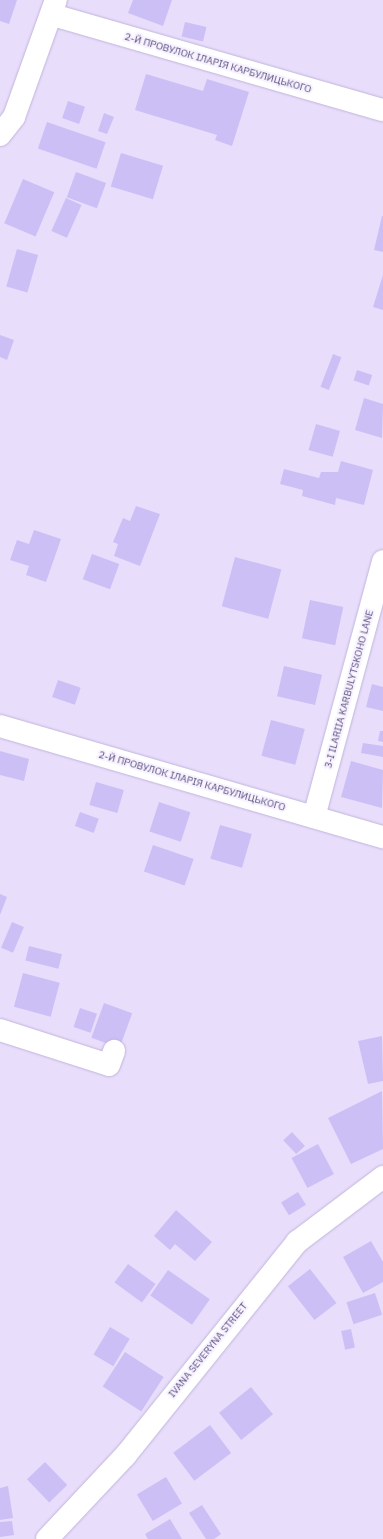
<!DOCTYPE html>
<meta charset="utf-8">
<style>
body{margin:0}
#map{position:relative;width:383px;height:1539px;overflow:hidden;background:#f3eafe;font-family:"IBM Plex Sans",sans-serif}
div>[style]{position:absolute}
.residential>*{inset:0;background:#e9ddfc;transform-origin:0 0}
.building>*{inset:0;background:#ccbff6;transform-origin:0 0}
.roads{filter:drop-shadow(0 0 1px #c0b5da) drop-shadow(0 0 1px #c0b5da)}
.minor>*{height:22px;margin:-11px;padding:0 11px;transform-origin:11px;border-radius:11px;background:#fff}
.secondary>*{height:22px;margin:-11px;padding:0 11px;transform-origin:11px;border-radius:11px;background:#fff}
span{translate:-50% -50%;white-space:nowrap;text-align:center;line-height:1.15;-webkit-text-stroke:4px #f8f2ff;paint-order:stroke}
.street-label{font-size:10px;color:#534a7c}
</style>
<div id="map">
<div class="residential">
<i style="left:0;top:0;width:383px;height:1539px"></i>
</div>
<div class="building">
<i style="clip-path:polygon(0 0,17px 0,9px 24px,0 21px)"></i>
<i style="clip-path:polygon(133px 0,172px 0,163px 26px,128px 13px)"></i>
<i style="left:185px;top:22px;width:22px;height:15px;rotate:13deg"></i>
<i style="clip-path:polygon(146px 74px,203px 91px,207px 79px,249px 92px,232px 146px,215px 140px,217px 135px,135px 110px)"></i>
<i style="left:68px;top:101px;width:18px;height:18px;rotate:19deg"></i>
<i style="clip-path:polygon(104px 113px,114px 117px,107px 134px,98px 131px)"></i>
<i style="left:47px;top:122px;width:62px;height:28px;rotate:19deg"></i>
<i style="left:121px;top:153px;width:44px;height:35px;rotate:17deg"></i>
<i style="left:76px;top:172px;width:32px;height:27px;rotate:20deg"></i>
<i style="left:23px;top:179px;width:34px;height:48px;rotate:23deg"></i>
<i style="left:66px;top:198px;width:17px;height:36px;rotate:24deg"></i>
<i style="clip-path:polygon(382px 216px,383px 216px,383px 252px,374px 250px)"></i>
<i style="left:17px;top:249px;width:22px;height:39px;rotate:16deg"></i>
<i style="clip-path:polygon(383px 275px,383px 310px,373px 307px)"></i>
<i style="clip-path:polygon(0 335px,14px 340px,7px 360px,0 357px)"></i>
<i style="left:333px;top:354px;width:9px;height:35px;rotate:21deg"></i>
<i style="left:357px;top:370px;width:16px;height:11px;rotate:18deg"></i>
<i style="clip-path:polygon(364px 398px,383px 404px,382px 438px,355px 430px)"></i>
<i style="left:316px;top:424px;width:25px;height:27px;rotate:16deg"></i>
<i style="clip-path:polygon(341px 461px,373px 470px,364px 505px,336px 498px,335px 505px,302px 496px,303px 490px,280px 484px,284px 469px,319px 478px,321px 472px,338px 472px)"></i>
<i style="clip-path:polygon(136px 506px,160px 514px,140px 566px,114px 556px,118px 544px,113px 542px,123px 518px,130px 521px)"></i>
<i style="clip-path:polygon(34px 530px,61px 539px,46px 582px,26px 575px,29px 566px,10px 560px,17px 540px,29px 544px)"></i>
<i style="left:92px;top:554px;width:29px;height:27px;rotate:20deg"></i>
<i style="left:235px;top:557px;width:48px;height:51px;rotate:15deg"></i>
<i style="left:310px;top:600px;width:34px;height:39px;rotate:12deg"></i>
<i style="left:284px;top:666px;width:39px;height:31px;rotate:13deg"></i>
<i style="left:58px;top:680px;width:24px;height:18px;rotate:19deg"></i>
<i style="clip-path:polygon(372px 684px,383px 687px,383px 711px,366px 707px)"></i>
<i style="left:271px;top:720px;width:35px;height:37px;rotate:15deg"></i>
<i style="clip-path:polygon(380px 731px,383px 731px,383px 742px,378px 741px)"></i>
<i style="clip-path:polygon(363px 743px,383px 746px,383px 757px,361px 753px)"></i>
<i style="clip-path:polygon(0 751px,29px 759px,24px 781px,0 775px)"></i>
<i style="clip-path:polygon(351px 761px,383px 770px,382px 808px,341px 797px)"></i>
<i style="left:96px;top:782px;width:29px;height:24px;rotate:16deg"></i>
<i style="left:159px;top:802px;width:33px;height:31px;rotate:18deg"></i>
<i style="left:80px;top:812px;width:20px;height:15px;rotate:20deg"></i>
<i style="left:220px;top:825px;width:33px;height:35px;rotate:16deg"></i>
<i style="left:153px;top:845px;width:43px;height:28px;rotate:19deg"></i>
<i style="clip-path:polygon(0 894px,7px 897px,0 915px)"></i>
<i style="left:12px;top:922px;width:13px;height:28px;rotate:23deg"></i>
<i style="left:29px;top:946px;width:34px;height:15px;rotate:14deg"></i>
<i style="left:23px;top:973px;width:38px;height:35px;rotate:15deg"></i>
<i style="left:104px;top:1003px;width:30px;height:37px;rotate:20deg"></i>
<i style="left:80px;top:1008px;width:18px;height:20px;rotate:19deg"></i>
<i style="clip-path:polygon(382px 1036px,383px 1081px,368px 1084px,358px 1041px)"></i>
<i style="clip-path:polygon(382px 1091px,383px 1149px,351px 1164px,328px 1118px)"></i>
<i style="left:292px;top:1132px;width:19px;height:12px;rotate:47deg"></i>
<i style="left:318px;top:1144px;width:34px;height:30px;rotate:62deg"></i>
<i style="left:298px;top:1192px;width:15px;height:20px;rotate:58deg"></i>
<i style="clip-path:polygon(176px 1210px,212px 1242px,195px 1261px,175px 1244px,170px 1250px,154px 1236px)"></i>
<i style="clip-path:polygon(371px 1241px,383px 1262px,383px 1282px,363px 1293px,343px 1257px)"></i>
<i style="left:128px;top:1264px;width:34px;height:23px;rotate:36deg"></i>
<i style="left:310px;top:1269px;width:43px;height:28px;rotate:52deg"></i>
<i style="left:168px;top:1270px;width:51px;height:31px;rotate:35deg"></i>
<i style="left:375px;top:1293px;width:23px;height:30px;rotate:72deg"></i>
<i style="left:110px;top:1327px;width:23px;height:32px;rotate:31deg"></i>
<i style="left:351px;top:1329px;width:19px;height:10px;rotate:78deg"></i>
<i style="left:125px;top:1352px;width:46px;height:41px;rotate:33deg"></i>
<i style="left:251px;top:1387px;width:35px;height:41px;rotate:51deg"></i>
<i style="left:210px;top:1425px;width:35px;height:46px;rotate:53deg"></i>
<i style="left:45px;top:1462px;width:32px;height:25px;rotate:46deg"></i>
<i style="left:166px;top:1477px;width:31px;height:34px;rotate:59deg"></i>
<i style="clip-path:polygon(8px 1486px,13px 1518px,0 1520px,0 1488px)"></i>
<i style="clip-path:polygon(202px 1505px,221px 1534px,214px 1539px,206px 1539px,189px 1513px)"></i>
<i style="clip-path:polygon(170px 1519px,182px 1539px,148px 1539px,145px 1534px)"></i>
<i style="clip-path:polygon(12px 1521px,14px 1535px,0 1537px,0 1522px)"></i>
</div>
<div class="roads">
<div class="minor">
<i style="left:53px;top:15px;width:343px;rotate:16.1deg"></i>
<i style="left:0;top:726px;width:399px;rotate:16.2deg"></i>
<i style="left:314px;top:817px;width:265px;rotate:-74.9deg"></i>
<i style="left:0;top:1030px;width:114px;rotate:17.8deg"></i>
<i style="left:109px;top:1065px;width:15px;rotate:-70deg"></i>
<i style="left:47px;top:1539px;width:114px;rotate:-46.8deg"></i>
<i style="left:125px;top:1456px;width:275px;rotate:-51.2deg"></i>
<i style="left:297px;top:1242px;width:108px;rotate:-37.1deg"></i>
</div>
<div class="secondary">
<i style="left:0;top:135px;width:23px;rotate:-52deg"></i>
<i style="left:14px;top:117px;width:124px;rotate:-70.3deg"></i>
</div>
</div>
<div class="street-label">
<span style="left:218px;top:63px;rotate:16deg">2-Й ПРОВУЛОК ІЛАРІЯ КАРБУЛИЦЬКОГО</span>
<span style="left:349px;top:689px;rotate:-75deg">3-I ILARIIA KARBULYTSKOHO LANE</span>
<span style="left:192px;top:781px;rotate:16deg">2-Й ПРОВУЛОК ІЛАРІЯ КАРБУЛИЦЬКОГО</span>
<span style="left:208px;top:1350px;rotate:-51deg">IVANA SEVERYNA STREET</span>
</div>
</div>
